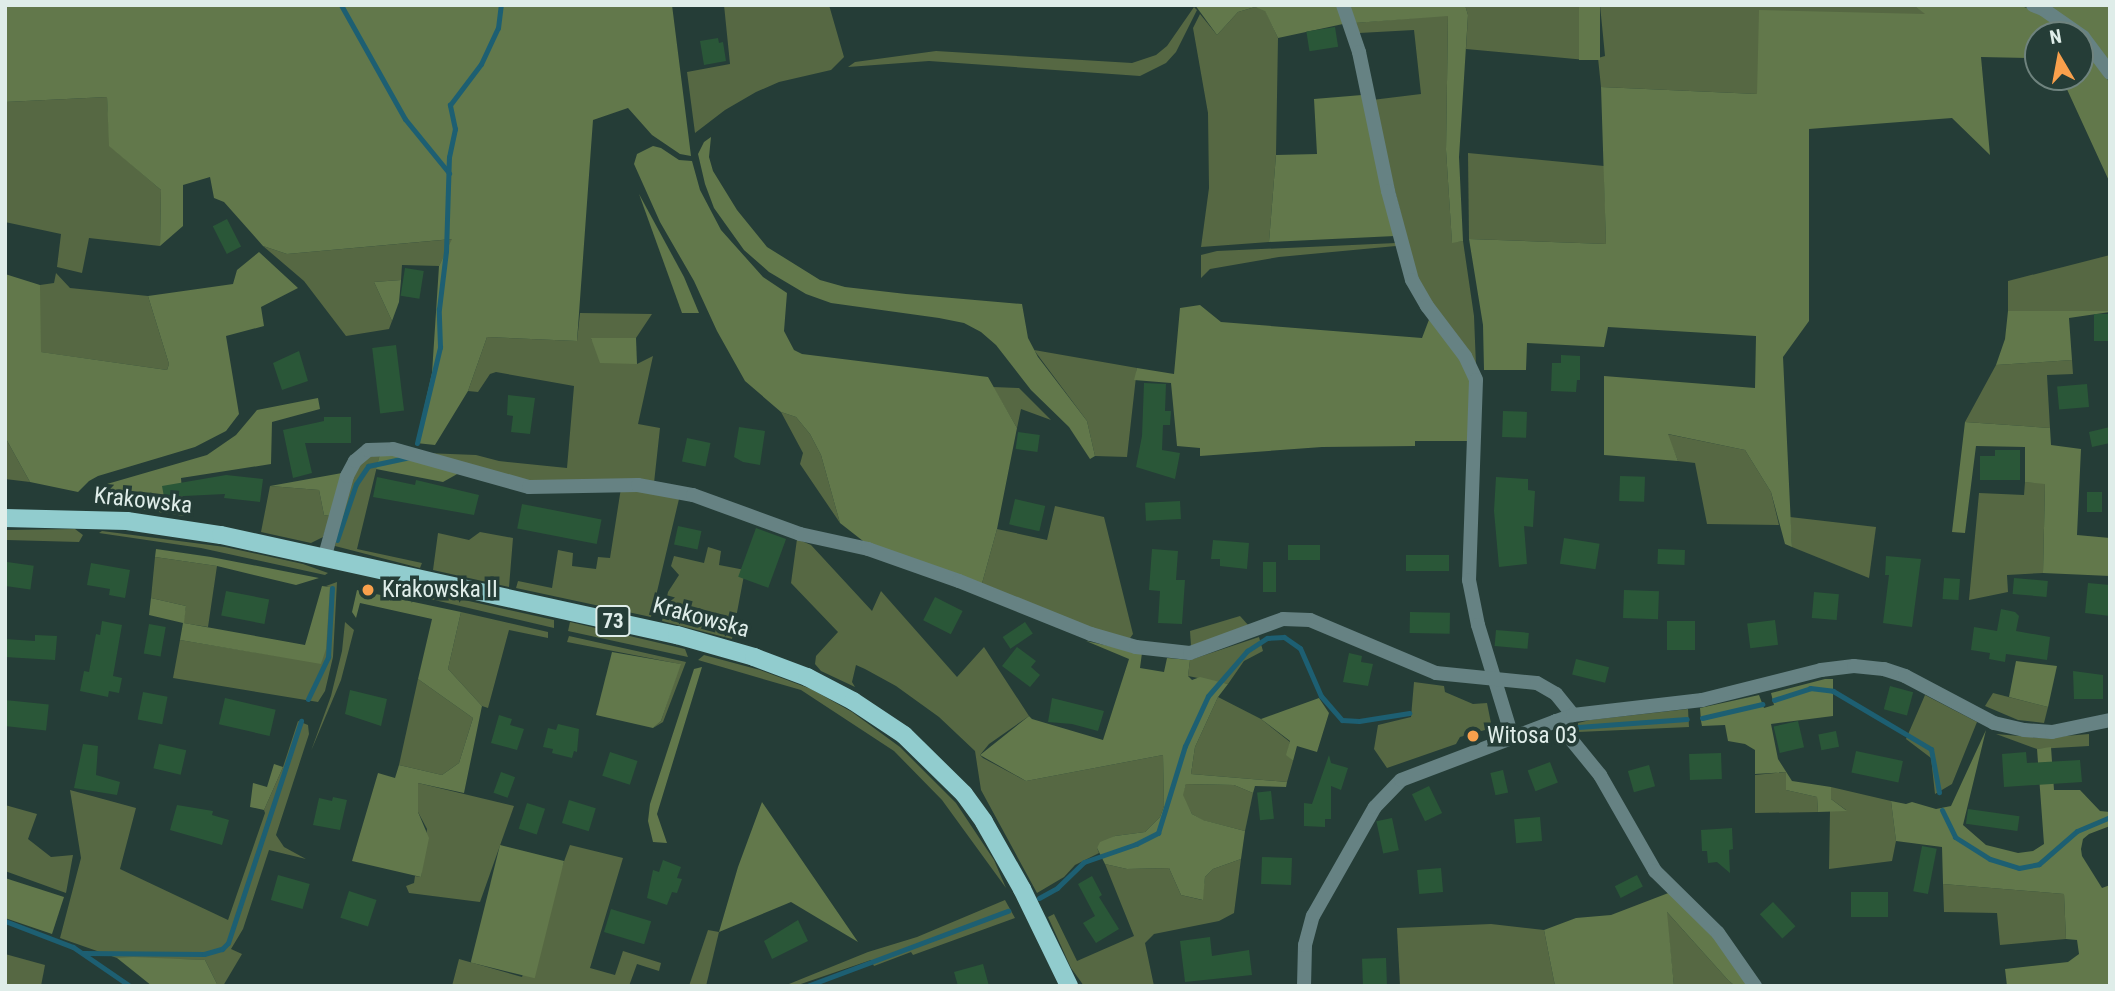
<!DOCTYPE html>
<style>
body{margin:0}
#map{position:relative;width:2115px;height:991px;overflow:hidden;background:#253d37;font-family:"Roboto Condensed",sans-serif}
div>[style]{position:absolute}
.green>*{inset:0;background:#566843}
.forest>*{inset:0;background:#62784b;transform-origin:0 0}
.stream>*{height:5px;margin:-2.5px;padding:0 2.5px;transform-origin:2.5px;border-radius:2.5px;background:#1d5f72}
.building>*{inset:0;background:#2a5738;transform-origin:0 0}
.minor>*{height:14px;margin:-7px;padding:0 7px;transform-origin:7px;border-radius:7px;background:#668283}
.primary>*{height:18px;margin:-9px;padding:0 9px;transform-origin:9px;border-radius:9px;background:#91ccce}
.dots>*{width:19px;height:19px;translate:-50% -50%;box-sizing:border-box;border:4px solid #253d37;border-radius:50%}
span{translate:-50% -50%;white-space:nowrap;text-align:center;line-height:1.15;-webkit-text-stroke:7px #253d37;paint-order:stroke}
.shield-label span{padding:2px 5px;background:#253d37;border:2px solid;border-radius:5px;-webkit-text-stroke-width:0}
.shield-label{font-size:21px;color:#dfede9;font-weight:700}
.street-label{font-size:23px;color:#dfede9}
.poi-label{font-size:23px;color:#dfede9}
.left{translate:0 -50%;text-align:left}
.frame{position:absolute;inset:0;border:7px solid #dfede9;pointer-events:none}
.north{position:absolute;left:2024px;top:21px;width:70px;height:70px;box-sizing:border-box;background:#253d37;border:2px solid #6f837e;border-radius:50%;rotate:350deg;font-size:19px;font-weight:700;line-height:28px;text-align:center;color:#dfede9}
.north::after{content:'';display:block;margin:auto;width:24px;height:32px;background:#f9a04c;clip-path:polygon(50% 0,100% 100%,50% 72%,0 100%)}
</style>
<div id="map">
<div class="green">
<i style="clip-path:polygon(724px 5px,829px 5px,844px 57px,831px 70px,779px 82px,756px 92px,725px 110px,695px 133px,687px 72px,730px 64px)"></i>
<i style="clip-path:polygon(1465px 5px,1579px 5px,1586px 60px,1466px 49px,1468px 15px)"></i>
<i style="clip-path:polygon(1600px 5px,1913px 5px,1926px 14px,1757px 94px,1601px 87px,1598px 58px,1605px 56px)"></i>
<i style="clip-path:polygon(1194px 7px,1197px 10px,1176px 52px,1166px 63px,1140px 76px,929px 61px,848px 67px,855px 62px,936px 51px,1132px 63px,1156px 55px,1167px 46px)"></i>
<i style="clip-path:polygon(1255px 7px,1265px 10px,1278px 38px,1276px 155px,1269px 242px,1201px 247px,1209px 188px,1208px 113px,1193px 28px,1200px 14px,1217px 35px,1238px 12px)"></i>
<i style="clip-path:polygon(1448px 15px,1446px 150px,1452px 242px,1463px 241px,1474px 316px,1476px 366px,1418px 282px,1372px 100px,1421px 94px,1414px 30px,1359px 33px,1355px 23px)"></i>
<i style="clip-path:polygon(107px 97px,110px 146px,161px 190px,160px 246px,89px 238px,82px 273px,57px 267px,61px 234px,5px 222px,5px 102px)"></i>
<i style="clip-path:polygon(1468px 153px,1604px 166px,1606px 244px,1469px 239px)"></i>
<i style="clip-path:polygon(453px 239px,439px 266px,402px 265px,401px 280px,374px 282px,392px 321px,389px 329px,346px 336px,304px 281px,263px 246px,287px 254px)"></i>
<i style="clip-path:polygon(1396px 243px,1396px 246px,1279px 257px,1210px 269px,1201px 278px,1201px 255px,1217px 251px)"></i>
<i style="clip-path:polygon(2110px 255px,2110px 311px,2008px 311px,2008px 281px)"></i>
<i style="clip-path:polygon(56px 273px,70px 288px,148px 296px,169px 364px,167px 370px,40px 352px,40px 285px,54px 283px)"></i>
<i style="clip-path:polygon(580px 313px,652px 314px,636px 338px,591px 339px,637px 364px,653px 356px,638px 424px,660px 428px,654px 483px,539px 485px,425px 453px,476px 455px,499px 461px,567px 468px,574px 386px,496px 372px,490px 374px,478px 392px,468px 391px,487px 337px,577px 341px)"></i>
<i style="clip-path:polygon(1034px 350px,1137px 368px,1127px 457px,1095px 456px,1087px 421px)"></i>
<i style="clip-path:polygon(2072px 360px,2073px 374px,2047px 375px,2050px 428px,1965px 422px,1996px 365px)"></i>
<i style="clip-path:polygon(993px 387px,1019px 388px,1051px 420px,1021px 409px,1017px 428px)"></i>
<i style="clip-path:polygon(781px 412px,796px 417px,810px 434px,821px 455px,840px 523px,800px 464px,803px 453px)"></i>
<i style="clip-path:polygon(1667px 434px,1745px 450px,1771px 492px,1779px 525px,1707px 524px,1695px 463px,1678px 461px)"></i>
<i style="clip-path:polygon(5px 437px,30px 482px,5px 479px)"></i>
<i style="clip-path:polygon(380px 454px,357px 549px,422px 563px,420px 568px,335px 546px,345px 493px,363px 459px)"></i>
<i style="clip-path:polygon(2025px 482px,2045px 483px,2043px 573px,2007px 575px,2008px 592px,1969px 600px,1979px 493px,2024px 495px)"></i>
<i style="clip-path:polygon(270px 486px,319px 490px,324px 515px,330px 516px,323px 537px,311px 543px,261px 532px)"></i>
<i style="clip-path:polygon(621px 488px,679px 499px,651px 617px,516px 588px,518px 581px,552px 588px,558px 550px,573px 553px,572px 566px,596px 569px,598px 557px,610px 558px)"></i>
<i style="clip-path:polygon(1055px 506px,1104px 517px,1133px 634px,1128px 641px,981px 587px,997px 529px,1047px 540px)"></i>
<i style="clip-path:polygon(1790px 517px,1876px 527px,1869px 578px,1792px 547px)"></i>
<i style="clip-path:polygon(75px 529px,83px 535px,79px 542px,7px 540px,5px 545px,5px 530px)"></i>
<i style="clip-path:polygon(102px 531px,225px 547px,303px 564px,328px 573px,325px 575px,201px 548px,99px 533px)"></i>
<i style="clip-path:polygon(480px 532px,513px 538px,509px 587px,433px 570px,438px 533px,469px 540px)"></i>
<i style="clip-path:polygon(797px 539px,811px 545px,872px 611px,881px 591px,957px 677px,984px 647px,1029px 716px,989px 744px,980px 755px,983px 758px,1026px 781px,1163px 755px,1164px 806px,1160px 817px,1145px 832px,1115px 836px,1097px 848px,1099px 853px,1075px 865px,1064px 877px,1037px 893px,981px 790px,975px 751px,939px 717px,896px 686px,865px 669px,856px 665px,852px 682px,855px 687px,821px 671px,815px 664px,816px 656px,838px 632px,791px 583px)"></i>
<i style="clip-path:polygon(708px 547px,721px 551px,719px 565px,745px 570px,732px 639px,662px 621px,668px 592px,679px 575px,671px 566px,674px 556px,704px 563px)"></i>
<i style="clip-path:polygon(155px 557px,217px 566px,208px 627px,183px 623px,186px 606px,151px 598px)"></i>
<i style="clip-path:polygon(337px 582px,333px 657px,325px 691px,318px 702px,173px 678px,180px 640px,321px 663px,329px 587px,326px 586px)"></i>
<i style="clip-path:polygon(392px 590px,424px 591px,554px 620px,554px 628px)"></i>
<i style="clip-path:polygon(461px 612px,548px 632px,548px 638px,509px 630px,488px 708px,482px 706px,448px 669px)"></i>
<i style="clip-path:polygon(1240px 616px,1249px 626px,1191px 646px,1190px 631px)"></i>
<i style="clip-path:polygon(345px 622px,354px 630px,341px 680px,311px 751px,331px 696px,342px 651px)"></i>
<i style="clip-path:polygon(570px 622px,685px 649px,688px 657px,568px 631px)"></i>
<i style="clip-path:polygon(569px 636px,686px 662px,663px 722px,653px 728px,661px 721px,680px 664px,567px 642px)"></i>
<i style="clip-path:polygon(1259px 637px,1263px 651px,1244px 661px,1228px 684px,1188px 676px,1190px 660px)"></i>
<i style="clip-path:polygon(704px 655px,760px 670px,811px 689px,852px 712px,900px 747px,956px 803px,994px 860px,1006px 888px,942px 800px,894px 751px,801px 690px,698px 660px)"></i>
<i style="clip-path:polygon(418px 679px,473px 718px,459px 763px,442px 775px,399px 765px)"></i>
<i style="clip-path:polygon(1414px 682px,1444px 686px,1445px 692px,1473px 704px,1487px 703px,1492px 728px,1460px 737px,1456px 744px,1387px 768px,1374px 749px,1378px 725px,1411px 717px)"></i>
<i style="clip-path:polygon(1993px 693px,2048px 707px,2044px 723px,2018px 720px,1985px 706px)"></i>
<i style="clip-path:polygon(1925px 695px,1977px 722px,1952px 784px,1935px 794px,1931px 758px,1906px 739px)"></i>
<i style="clip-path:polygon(1218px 697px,1261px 719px,1290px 742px,1287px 755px,1293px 761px,1287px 782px,1191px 774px,1195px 747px)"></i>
<i style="clip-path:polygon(1688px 709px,1689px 727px,1578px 732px,1578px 723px,1590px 720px)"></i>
<i style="clip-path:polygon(298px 721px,308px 725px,309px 734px,276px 835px,284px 847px,306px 859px,269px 850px,243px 929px,231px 949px,242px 954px,223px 986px,218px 986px,205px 960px,117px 958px,60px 938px,81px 858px,70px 790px,136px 808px,120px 869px,228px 920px,265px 813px,264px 810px,283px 767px)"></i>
<i style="clip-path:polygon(1996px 734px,2042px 738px,2089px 734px,2089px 746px,2037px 749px)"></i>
<i style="clip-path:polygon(1786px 772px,1786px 790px,1817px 797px,1818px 812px,1755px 813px,1755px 775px)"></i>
<i style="clip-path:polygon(418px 783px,514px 806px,480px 902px,409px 893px,406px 886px,414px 883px,415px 876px,421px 877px,427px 829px,418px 812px)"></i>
<i style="clip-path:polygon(1186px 784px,1234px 785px,1253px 793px,1245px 831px,1202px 820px,1192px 814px,1182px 795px)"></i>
<i style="clip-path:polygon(1831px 787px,1891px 801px,1896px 841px,1892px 861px,1829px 869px,1830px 811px,1846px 810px,1831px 799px)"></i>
<i style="clip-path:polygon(5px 805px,37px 814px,28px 839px,51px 857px,73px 855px,66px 893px,5px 871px)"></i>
<i style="clip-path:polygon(570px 845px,623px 858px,590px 968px,615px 975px,623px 951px,661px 963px,659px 971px,637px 964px,629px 986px,452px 986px,459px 959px,522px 977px)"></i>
<i style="clip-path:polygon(1241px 859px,1234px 913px,1219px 921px,1154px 934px,1145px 943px,1154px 986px,1084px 986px,1071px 968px,1048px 917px,1054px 914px,1077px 961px,1134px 936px,1105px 864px,1127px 869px,1169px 868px,1181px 895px,1202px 900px,1205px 877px,1213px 869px)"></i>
<i style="clip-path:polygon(1943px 884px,2064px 894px,2066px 939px,2000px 945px,1997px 913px,1944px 912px)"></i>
<i style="clip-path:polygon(1005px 900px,1015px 918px,913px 955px,911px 952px,874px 966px,871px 960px,795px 986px,784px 986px,868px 952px,917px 937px)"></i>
<i style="clip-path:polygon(1666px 911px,1728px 980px,1735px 986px,1674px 986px)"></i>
<i style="clip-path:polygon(1491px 924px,1544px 930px,1555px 986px,1400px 986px,1397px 928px)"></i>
<i style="clip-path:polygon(708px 930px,719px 932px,706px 986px,689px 986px)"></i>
<i style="clip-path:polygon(5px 954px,45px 965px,41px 986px,5px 986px)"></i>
</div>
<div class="forest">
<i style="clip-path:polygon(5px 5px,672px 5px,691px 156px,680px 154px,652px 135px,628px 108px,593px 120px,577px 341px,487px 337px,468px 391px,435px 445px,416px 443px,432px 373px,439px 266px,452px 239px,287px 254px,263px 246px,224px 202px,214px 198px,210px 177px,183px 185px,183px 226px,160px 246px,161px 190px,109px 146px,107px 97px,5px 102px)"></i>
<i style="clip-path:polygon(1195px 5px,1337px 5px,1343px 24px,1278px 38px,1265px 11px,1255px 7px,1238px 12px,1217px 35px)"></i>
<i style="clip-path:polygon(1348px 5px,1465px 5px,1468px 15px,1459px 157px,1463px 241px,1452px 243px,1446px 150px,1448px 16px,1355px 23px)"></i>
<i style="left:1579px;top:5px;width:21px;height:55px"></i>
<i style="clip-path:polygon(1913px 5px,2018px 5px,2039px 12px,2071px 35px,2038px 35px,2038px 66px,2028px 58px,1981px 57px,1990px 155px,1952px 118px,1809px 129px,1809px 321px,1783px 357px,1792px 547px,1785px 544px,1771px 492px,1745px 450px,1668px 434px,1678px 461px,1604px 455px,1604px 376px,1755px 388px,1756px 336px,1608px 327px,1604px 347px,1527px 343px,1526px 370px,1484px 370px,1483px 325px,1469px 239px,1606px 244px,1601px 87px,1757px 94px,1759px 10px,1925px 14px)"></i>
<i style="clip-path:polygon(2042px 5px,2110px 5px,2110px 66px)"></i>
<i style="clip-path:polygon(2080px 43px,2110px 83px,2110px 183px,2065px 85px,2054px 77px,2080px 77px)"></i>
<i style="clip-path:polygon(1362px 95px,1395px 236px,1269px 242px,1276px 155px,1317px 154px,1314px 99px)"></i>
<i style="clip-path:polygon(711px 137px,709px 157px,713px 171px,737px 210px,767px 247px,820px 280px,845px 287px,906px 294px,1022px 304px,1028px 338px,1038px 357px,1087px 421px,1095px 456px,1090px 459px,1069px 427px,1031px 390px,996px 345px,981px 332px,964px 323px,939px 318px,831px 303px,806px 294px,769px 272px,744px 250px,714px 208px,705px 184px,698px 154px,704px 142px)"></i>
<i style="clip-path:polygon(653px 146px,661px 148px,679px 160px,692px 161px,700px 190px,721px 230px,763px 277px,787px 293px,784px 331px,794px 350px,802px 354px,988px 377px,1017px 428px,997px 529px,981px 587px,863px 541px,840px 523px,821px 455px,810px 434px,796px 417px,781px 412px,745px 381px,717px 331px,694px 281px,660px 222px,634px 164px,637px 154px)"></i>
<i style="clip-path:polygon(639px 194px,684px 277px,699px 313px,682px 313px)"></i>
<i style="clip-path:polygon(259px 252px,298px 288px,261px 307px,264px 326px,226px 336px,239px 414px,226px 431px,195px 447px,98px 476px,89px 481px,78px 492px,30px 482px,5px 437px,5px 274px,40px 285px,41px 352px,167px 370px,169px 364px,148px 296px,233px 284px,237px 270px)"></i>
<i style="clip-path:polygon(401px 280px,399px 302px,392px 321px,374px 282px)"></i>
<i style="clip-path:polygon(1200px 305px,1221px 322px,1422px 338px,1430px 317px,1469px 372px,1470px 441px,1415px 441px,1415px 446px,1322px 447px,1200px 456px,1200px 448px,1177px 446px,1171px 383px,1134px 380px,1137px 368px,1174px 374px,1180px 308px)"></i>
<i style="clip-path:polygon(2008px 311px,2110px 311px,2110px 312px,2069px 318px,2072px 360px,1996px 365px,2005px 339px)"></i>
<i style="clip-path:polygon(591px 338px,636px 338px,637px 364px,600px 363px)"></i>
<i style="clip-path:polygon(318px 398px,320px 409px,272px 422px,271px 464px,181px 478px,184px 516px,113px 505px,94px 498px,98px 488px,107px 484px,207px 455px,236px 435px,257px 410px)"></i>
<i style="clip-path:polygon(1965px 422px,2050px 428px,2051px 445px,2081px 449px,2077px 535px,2110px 538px,2110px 576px,2043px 573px,2045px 484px,2025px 482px,2025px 447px,1976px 446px,1965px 533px,1952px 532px)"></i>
<i style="clip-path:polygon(380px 454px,392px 454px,459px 473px,443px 482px,376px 469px)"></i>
<i style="clip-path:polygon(342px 473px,330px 516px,324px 515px,319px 490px,270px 486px)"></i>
<i style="clip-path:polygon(156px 549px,211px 557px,319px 578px,296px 585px,217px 566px,155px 557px)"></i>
<i style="clip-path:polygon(322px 586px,330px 587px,326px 649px,321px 664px,180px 640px,183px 623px,149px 615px,151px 598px,186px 606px,184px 623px,305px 645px)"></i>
<i style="clip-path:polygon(357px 590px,461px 612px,448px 669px,482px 706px,464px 793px,418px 783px,418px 812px,429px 838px,421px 877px,352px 861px,378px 773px,395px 778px,399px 765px,442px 775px,459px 763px,473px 718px,418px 679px,432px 619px,360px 603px,356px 618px,352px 612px)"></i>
<i style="clip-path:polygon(1086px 641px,1142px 653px,1140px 668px,1164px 672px,1167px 658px,1190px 660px,1188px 676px,1192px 680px,1200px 677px,1228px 684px,1218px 697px,1195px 747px,1191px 774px,1287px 782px,1286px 787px,1255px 786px,1253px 793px,1234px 785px,1186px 784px,1183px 795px,1192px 814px,1203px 820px,1245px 831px,1241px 859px,1213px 869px,1205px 877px,1203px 900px,1181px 895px,1169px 868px,1127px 869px,1105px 864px,1097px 848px,1100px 842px,1115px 836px,1145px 832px,1160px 817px,1164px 806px,1163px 755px,1026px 781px,980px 755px,1029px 716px,1032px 719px,1103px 740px,1129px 659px)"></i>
<i style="clip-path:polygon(612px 652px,681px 664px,661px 721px,653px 728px,596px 715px)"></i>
<i style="clip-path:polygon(2016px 661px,2057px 666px,2048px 707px,2009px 697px)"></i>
<i style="clip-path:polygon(702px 667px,657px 814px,667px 843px,653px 842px,648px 821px,650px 804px,694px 669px)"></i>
<i style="clip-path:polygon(1825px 679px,1833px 679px,1833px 716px,1771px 724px,1778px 759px,1792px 781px,1831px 787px,1831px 799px,1847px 811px,1818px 812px,1817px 797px,1786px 790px,1786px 772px,1755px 774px,1755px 750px,1745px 744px,1728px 741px,1725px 725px,1702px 726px,1701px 721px,1700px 708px,1759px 695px,1764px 708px,1774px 705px,1771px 693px)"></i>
<i style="clip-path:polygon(1319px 698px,1329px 713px,1317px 752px,1297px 746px,1293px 761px,1286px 755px,1290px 741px,1261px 719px)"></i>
<i style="clip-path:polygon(1986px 730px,1963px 825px,1986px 845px,2018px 853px,2033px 851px,2044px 844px,2037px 749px,2051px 747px,2054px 790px,2080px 790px,2100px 811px,2110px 812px,2110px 826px,2089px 834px,2083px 839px,2081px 849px,2082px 856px,2102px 888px,2110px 885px,2110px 986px,2007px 986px,2005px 969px,2068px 962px,2079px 954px,2077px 940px,2066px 939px,2064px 894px,1943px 884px,1942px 847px,1896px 841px,1891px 801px,1906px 804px,1912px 802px,1936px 809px,1951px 806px)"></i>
<i style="clip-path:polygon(274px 764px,283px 767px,264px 810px,250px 807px,253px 783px,267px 787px)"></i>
<i style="clip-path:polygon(762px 802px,858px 942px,791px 902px,719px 932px,738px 867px)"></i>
<i style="left:500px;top:845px;width:66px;height:121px;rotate:14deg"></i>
<i style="clip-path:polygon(5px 878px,64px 897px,52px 934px,5px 918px)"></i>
<i style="clip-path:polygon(1671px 892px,1704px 923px,1748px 986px,1735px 986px,1728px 980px,1667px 912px,1674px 986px,1555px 986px,1544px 930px,1576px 918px,1611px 915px)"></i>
<i style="clip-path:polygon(133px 957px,205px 960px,218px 986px,152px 986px,117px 958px)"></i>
</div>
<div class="stream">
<i style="left:341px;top:5px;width:131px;rotate:60.7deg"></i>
<i style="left:405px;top:119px;width:70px;rotate:50.8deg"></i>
<i style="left:417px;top:443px;width:99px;rotate:-76.5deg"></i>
<i style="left:440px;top:347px;width:38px;rotate:-92deg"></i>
<i style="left:439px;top:309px;width:58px;rotate:-83.1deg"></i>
<i style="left:446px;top:251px;width:94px;rotate:-88.2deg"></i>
<i style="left:449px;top:157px;width:29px;rotate:-78deg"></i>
<i style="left:455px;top:129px;width:25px;rotate:-102deg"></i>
<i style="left:450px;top:105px;width:51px;rotate:-52.9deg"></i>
<i style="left:481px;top:64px;width:40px;rotate:-65deg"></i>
<i style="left:498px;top:28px;width:23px;rotate:-83deg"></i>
<i style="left:337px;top:540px;width:59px;rotate:-71.3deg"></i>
<i style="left:356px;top:484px;width:22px;rotate:-56deg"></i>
<i style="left:368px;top:466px;width:43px;rotate:-12.1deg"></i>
<i style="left:308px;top:699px;width:47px;rotate:-64.5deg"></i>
<i style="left:328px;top:657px;width:69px;rotate:-86.7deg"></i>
<i style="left:1774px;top:700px;width:38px;rotate:-18deg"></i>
<i style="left:1810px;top:688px;width:23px;rotate:7deg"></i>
<i style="left:1833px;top:691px;width:114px;rotate:30.6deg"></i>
<i style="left:1931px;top:749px;width:44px;rotate:79.5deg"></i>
<i style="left:1702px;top:718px;width:62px;rotate:-13.1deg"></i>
<i style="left:1578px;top:727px;width:109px;rotate:-4.2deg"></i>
<i style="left:1942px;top:810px;width:30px;rotate:64deg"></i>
<i style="left:1955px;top:837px;width:41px;rotate:32.2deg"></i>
<i style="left:1990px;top:859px;width:30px;rotate:17deg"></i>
<i style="left:2019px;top:868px;width:20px;rotate:-11deg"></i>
<i style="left:2039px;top:864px;width:50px;rotate:-41deg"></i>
<i style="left:2077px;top:831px;width:36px;rotate:-23deg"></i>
<i style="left:1039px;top:898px;width:21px;rotate:-29deg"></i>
<i style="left:1057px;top:888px;width:37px;rotate:-44deg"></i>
<i style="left:1084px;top:862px;width:55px;rotate:-19.1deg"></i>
<i style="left:1136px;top:844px;width:25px;rotate:-27deg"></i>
<i style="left:1158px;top:833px;width:91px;rotate:-72.8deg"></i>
<i style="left:1185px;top:746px;width:55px;rotate:-65.3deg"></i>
<i style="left:1208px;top:696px;width:60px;rotate:-49.1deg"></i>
<i style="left:1247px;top:651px;width:24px;rotate:-33deg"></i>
<i style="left:1267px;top:638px;width:17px;rotate:-3deg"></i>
<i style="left:1284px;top:637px;width:19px;rotate:35deg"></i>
<i style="left:1300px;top:648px;width:52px;rotate:66.4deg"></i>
<i style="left:1321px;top:696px;width:32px;rotate:49deg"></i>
<i style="left:1342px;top:720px;width:17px;rotate:3deg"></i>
<i style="left:1359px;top:721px;width:51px;rotate:-9.1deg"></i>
<i style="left:5px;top:921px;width:73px;rotate:20.9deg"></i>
<i style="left:73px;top:947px;width:69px;rotate:34.4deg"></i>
<i style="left:83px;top:953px;width:121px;rotate:0.5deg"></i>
<i style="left:204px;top:954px;width:19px;rotate:-16deg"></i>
<i style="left:222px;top:949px;width:8px;rotate:-45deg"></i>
<i style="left:228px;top:943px;width:234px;rotate:-71.8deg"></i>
<i style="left:807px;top:986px;width:215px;rotate:-20.5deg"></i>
</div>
<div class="building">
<i style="left:1335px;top:27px;width:20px;height:29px;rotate:81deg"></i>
<i style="clip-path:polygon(718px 38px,719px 43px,723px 42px,726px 61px,704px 65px,700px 41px)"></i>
<i style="left:227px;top:219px;width:31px;height:16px;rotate:63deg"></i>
<i style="left:405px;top:268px;width:19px;height:28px;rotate:9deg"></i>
<i style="left:2110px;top:314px;width:27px;height:16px;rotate:90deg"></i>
<i style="left:396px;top:345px;width:66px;height:24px;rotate:83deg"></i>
<i style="clip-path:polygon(299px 351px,308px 381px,282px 390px,273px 363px)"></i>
<i style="clip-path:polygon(1561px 355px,1580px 356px,1580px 380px,1577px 380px,1576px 392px,1551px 391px,1552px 363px,1561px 363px)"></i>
<i style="clip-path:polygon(1144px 383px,1166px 384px,1165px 411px,1171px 411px,1170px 425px,1163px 425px,1162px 450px,1180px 453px,1175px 479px,1136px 467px,1142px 436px)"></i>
<i style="left:2087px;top:384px;width:23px;height:30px;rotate:85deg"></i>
<i style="clip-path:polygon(508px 395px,535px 398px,530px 434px,511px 432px,513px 416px,507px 415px)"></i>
<i style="left:1503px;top:411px;width:24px;height:26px;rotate:2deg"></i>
<i style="clip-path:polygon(324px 417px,351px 417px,351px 443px,305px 443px,312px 473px,293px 478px,283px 430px,324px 421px)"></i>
<i style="clip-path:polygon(739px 427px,765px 431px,760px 465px,743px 462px,734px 457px)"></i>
<i style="clip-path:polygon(2110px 427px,2110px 443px,2092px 447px,2089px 432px)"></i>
<i style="left:1018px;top:432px;width:22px;height:17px;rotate:8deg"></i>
<i style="left:687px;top:438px;width:24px;height:24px;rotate:12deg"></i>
<i style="clip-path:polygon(1995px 450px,2020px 450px,2020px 480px,1980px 480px,1980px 456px,1995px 456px)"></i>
<i style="clip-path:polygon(226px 475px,263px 479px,260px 502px,224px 498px,225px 494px,164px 497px,162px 486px)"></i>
<i style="left:1620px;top:476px;width:25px;height:25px;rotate:2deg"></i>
<i style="clip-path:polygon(377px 477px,415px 485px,416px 480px,479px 495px,474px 515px,373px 497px)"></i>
<i style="clip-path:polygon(1496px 477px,1528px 479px,1528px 490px,1535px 491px,1533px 527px,1524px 526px,1527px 564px,1499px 567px,1494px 511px)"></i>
<i style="left:2087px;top:492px;width:15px;height:20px"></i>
<i style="left:1015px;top:499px;width:31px;height:26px;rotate:13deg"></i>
<i style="left:1180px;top:501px;width:18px;height:35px;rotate:87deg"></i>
<i style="left:522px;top:504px;width:81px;height:25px;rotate:11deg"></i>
<i style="left:678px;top:526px;width:24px;height:19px;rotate:12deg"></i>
<i style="left:756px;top:528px;width:32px;height:52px;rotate:20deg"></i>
<i style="left:1564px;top:538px;width:36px;height:26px;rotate:9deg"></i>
<i style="clip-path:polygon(1213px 540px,1249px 543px,1247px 569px,1220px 566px,1220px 559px,1211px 559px)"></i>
<i style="left:1288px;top:545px;width:32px;height:15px"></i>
<i style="clip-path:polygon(1152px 549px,1178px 551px,1176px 580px,1185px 580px,1182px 624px,1158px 623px,1160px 591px,1149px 590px)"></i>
<i style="left:1658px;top:549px;width:27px;height:15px;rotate:2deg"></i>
<i style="left:1449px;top:555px;width:16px;height:43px;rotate:90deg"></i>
<i style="clip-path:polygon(1886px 556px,1921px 559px,1912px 627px,1883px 623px,1889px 575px,1885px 575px)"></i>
<i style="left:7px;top:562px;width:27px;height:24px;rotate:8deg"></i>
<i style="left:1263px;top:562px;width:13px;height:30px"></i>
<i style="clip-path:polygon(91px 563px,130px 570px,125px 598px,109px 595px,110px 589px,87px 585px)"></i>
<i style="left:1944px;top:578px;width:16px;height:21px;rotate:4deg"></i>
<i style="left:2014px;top:578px;width:34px;height:16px;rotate:5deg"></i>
<i style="clip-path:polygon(2088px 583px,2110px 585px,2110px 616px,2085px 613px)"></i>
<i style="left:1624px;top:590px;width:35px;height:28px;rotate:2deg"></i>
<i style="left:226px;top:591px;width:44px;height:25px;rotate:11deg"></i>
<i style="left:1814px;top:592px;width:25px;height:26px;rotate:5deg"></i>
<i style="left:935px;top:597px;width:31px;height:26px;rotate:27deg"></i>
<i style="clip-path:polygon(2001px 609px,2015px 612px,2019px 616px,2016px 631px,2050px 637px,2047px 660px,2006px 654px,2005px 662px,1989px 659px,1990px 653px,1971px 650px,1974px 627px,1997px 631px)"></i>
<i style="left:1410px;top:612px;width:40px;height:21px;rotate:1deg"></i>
<i style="left:1775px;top:620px;width:25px;height:28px;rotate:83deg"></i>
<i style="clip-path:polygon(102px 621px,122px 625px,113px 676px,122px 678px,119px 693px,109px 691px,108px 697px,80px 691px,84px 671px,89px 672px,96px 634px,100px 635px)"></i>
<i style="left:1667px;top:621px;width:28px;height:29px"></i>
<i style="left:1025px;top:622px;width:14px;height:27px;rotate:56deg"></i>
<i style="left:149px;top:624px;width:17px;height:30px;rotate:10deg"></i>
<i style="left:1496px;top:630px;width:33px;height:16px;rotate:5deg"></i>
<i style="clip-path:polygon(35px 635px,57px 636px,55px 660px,5px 657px,5px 639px,35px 641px)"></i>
<i style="clip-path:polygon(1017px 647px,1036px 661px,1031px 667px,1040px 675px,1030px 687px,1002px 666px)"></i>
<i style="clip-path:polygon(1349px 653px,1362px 656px,1361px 662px,1373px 664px,1368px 686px,1343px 682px)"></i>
<i style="left:1576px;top:659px;width:34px;height:16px;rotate:14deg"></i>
<i style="clip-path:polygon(2073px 671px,2103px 675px,2103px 699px,2074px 699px)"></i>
<i style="left:1890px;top:686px;width:24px;height:24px;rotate:15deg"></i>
<i style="clip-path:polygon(350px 690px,387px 699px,381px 726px,345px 714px)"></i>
<i style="left:143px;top:692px;width:25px;height:28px;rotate:11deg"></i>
<i style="left:225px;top:698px;width:52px;height:27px;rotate:13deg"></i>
<i style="clip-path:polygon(1052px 698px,1104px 711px,1098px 731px,1072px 724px,1048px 722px)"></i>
<i style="left:5px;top:700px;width:44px;height:26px;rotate:6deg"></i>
<i style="clip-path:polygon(499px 715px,512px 719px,510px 725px,524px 729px,517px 750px,491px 743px)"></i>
<i style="left:1798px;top:721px;width:27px;height:25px;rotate:77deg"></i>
<i style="clip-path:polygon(558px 724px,579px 729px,577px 752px,574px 751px,572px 758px,552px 753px,553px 749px,543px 747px,548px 728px,556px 730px)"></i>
<i style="left:1836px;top:731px;width:16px;height:18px;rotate:79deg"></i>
<i style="clip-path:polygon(83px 744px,98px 746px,96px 775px,120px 782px,117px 795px,74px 788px)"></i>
<i style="left:159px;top:744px;width:28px;height:25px;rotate:13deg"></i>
<i style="left:1856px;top:751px;width:48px;height:22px;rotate:12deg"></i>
<i style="left:610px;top:752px;width:29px;height:25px;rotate:18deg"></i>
<i style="clip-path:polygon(2026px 752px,2027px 763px,2080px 760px,2082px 782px,2004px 787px,2002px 754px)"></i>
<i style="left:1721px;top:753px;width:26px;height:32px;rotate:88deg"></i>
<i style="clip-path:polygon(1329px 755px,1331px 763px,1348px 768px,1341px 790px,1331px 786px,1331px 819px,1325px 819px,1325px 827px,1304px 826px,1304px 803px,1312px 804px)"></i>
<i style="left:1550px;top:762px;width:22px;height:24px;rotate:69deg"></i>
<i style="left:1649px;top:765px;width:22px;height:22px;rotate:74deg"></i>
<i style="left:1503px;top:770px;width:23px;height:13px;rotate:77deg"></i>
<i style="left:501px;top:772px;width:15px;height:22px;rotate:20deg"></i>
<i style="left:1429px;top:786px;width:30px;height:19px;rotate:64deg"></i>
<i style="left:1271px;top:791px;width:28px;height:14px;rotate:84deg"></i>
<i style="clip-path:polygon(333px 797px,347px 800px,340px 830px,313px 825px,319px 798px,332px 801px)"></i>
<i style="left:569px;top:800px;width:28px;height:24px;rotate:17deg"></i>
<i style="left:527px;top:803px;width:19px;height:27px;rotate:18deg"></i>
<i style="clip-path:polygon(177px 805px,213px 811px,212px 815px,229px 820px,222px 845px,170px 830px)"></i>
<i style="left:1968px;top:809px;width:52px;height:15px;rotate:8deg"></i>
<i style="left:1540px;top:817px;width:24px;height:26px;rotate:85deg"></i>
<i style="left:1392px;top:818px;width:33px;height:16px;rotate:78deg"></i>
<i style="clip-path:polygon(1732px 828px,1733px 849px,1729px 850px,1730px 873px,1717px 862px,1708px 863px,1707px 851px,1702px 851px,1701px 830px)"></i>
<i style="left:1922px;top:846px;width:15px;height:46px;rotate:11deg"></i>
<i style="left:1262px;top:857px;width:30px;height:27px;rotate:2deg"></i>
<i style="clip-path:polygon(663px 860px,681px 867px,677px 878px,682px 879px,677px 893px,672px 892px,667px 905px,647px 898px,653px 870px,659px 872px)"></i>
<i style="left:1441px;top:868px;width:24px;height:24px;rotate:85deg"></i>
<i style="left:278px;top:875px;width:33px;height:26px;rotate:16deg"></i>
<i style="left:1637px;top:875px;width:13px;height:25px;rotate:63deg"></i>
<i style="clip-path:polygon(1092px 876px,1102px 895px,1099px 897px,1119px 929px,1096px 943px,1083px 923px,1095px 916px,1078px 884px)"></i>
<i style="left:349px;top:891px;width:29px;height:28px;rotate:18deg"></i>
<i style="left:1851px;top:892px;width:37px;height:25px"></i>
<i style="left:1773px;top:902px;width:33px;height:18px;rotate:47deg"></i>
<i style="left:611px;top:909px;width:42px;height:24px;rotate:17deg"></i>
<i style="clip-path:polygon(798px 920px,808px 941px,772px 959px,764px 941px)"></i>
<i style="clip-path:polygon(1210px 937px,1212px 956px,1249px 950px,1252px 975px,1185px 982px,1180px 941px)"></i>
<i style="left:1386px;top:958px;width:28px;height:24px;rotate:88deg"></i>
<i style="clip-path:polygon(983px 964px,989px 986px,958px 986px,954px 972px)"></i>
</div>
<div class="minor">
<i style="left:1343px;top:5px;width:50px;rotate:71.2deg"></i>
<i style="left:1359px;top:52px;width:142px;rotate:78.2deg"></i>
<i style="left:1388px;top:191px;width:92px;rotate:74.9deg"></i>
<i style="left:1412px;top:280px;width:30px;rotate:60deg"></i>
<i style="left:1427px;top:306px;width:63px;rotate:52.8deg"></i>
<i style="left:1465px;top:356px;width:26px;rotate:65deg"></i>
<i style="left:1476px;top:380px;width:200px;rotate:92deg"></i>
<i style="left:1469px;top:580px;width:46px;rotate:78.7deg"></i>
<i style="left:1478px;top:625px;width:116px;rotate:73deg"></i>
<i style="left:2033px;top:5px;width:11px;rotate:22deg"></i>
<i style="left:2043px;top:9px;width:49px;rotate:35deg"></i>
<i style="left:2083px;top:37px;width:45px;rotate:53.1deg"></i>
<i style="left:324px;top:559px;width:86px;rotate:-74.5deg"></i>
<i style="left:347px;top:476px;width:17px;rotate:-62deg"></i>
<i style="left:355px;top:461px;width:17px;rotate:-40deg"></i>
<i style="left:368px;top:450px;width:25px;rotate:-2deg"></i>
<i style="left:393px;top:449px;width:141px;rotate:15.6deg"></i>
<i style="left:529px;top:487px;width:109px;rotate:-1.1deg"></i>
<i style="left:638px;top:485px;width:56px;rotate:10.3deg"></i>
<i style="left:693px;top:495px;width:114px;rotate:20deg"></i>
<i style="left:800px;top:534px;width:70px;rotate:12.4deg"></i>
<i style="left:868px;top:549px;width:96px;rotate:19.4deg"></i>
<i style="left:959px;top:581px;width:142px;rotate:21.9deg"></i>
<i style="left:1091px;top:634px;width:47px;rotate:16.1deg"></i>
<i style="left:1136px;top:647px;width:54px;rotate:6.3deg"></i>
<i style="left:1190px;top:653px;width:99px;rotate:-20.1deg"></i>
<i style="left:1283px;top:619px;width:27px;rotate:2deg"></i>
<i style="left:1310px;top:620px;width:137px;rotate:22.8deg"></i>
<i style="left:1436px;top:673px;width:101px;rotate:5.7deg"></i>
<i style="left:1537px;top:683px;width:22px;rotate:30deg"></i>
<i style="left:1556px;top:694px;width:27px;rotate:51deg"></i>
<i style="left:1556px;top:721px;width:70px;rotate:50.8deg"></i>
<i style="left:1600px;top:775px;width:111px;rotate:60.2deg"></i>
<i style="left:1655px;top:871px;width:88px;rotate:44.5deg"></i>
<i style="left:1718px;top:933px;width:65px;rotate:55.1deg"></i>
<i style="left:1304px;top:986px;width:41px;rotate:-88.6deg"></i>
<i style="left:1305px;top:945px;width:30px;rotate:-75deg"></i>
<i style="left:1313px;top:916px;width:125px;rotate:-60.4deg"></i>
<i style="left:1375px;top:807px;width:37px;rotate:-46deg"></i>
<i style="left:1401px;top:780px;width:166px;rotate:-20.8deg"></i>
<i style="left:1556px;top:721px;width:18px;rotate:-19deg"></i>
<i style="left:1573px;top:715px;width:130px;rotate:-6.6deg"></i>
<i style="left:1702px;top:700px;width:123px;rotate:-14.1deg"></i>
<i style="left:1821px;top:670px;width:33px;rotate:-7deg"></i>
<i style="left:1854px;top:666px;width:30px;rotate:6deg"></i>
<i style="left:1884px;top:669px;width:22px;rotate:18deg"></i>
<i style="left:1905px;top:676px;width:101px;rotate:27.8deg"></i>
<i style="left:1994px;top:723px;width:31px;rotate:13deg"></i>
<i style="left:2024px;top:730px;width:28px;rotate:4deg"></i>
<i style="left:2052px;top:732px;width:59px;rotate:-11.7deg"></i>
</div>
<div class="primary">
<i style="left:5px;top:518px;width:122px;rotate:1.4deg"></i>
<i style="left:127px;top:521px;width:95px;rotate:8.5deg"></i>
<i style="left:221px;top:535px;width:467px;rotate:12.4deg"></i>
<i style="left:677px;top:635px;width:80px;rotate:15.9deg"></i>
<i style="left:754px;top:657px;width:57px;rotate:20.7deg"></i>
<i style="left:807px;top:677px;width:52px;rotate:27.6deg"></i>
<i style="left:853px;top:701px;width:61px;rotate:33.7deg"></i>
<i style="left:904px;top:735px;width:84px;rotate:44.5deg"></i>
<i style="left:964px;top:794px;width:34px;rotate:54deg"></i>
<i style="left:984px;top:822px;width:77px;rotate:60.4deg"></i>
<i style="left:1022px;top:889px;width:108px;rotate:64.1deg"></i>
</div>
<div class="dots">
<i style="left:368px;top:590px;background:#f9a04c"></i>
<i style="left:1473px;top:736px;background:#f9a04c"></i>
</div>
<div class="shield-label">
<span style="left:613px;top:621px">73</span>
</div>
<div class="street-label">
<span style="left:143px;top:501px;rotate:6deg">Krakowska</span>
<span style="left:701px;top:618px;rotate:15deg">Krakowska</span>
</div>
<div class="poi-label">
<span class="left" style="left:382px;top:590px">Krakowska II</span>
<span class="left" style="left:1487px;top:736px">Witosa 03</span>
</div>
<div class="frame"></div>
<div class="north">N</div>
</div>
